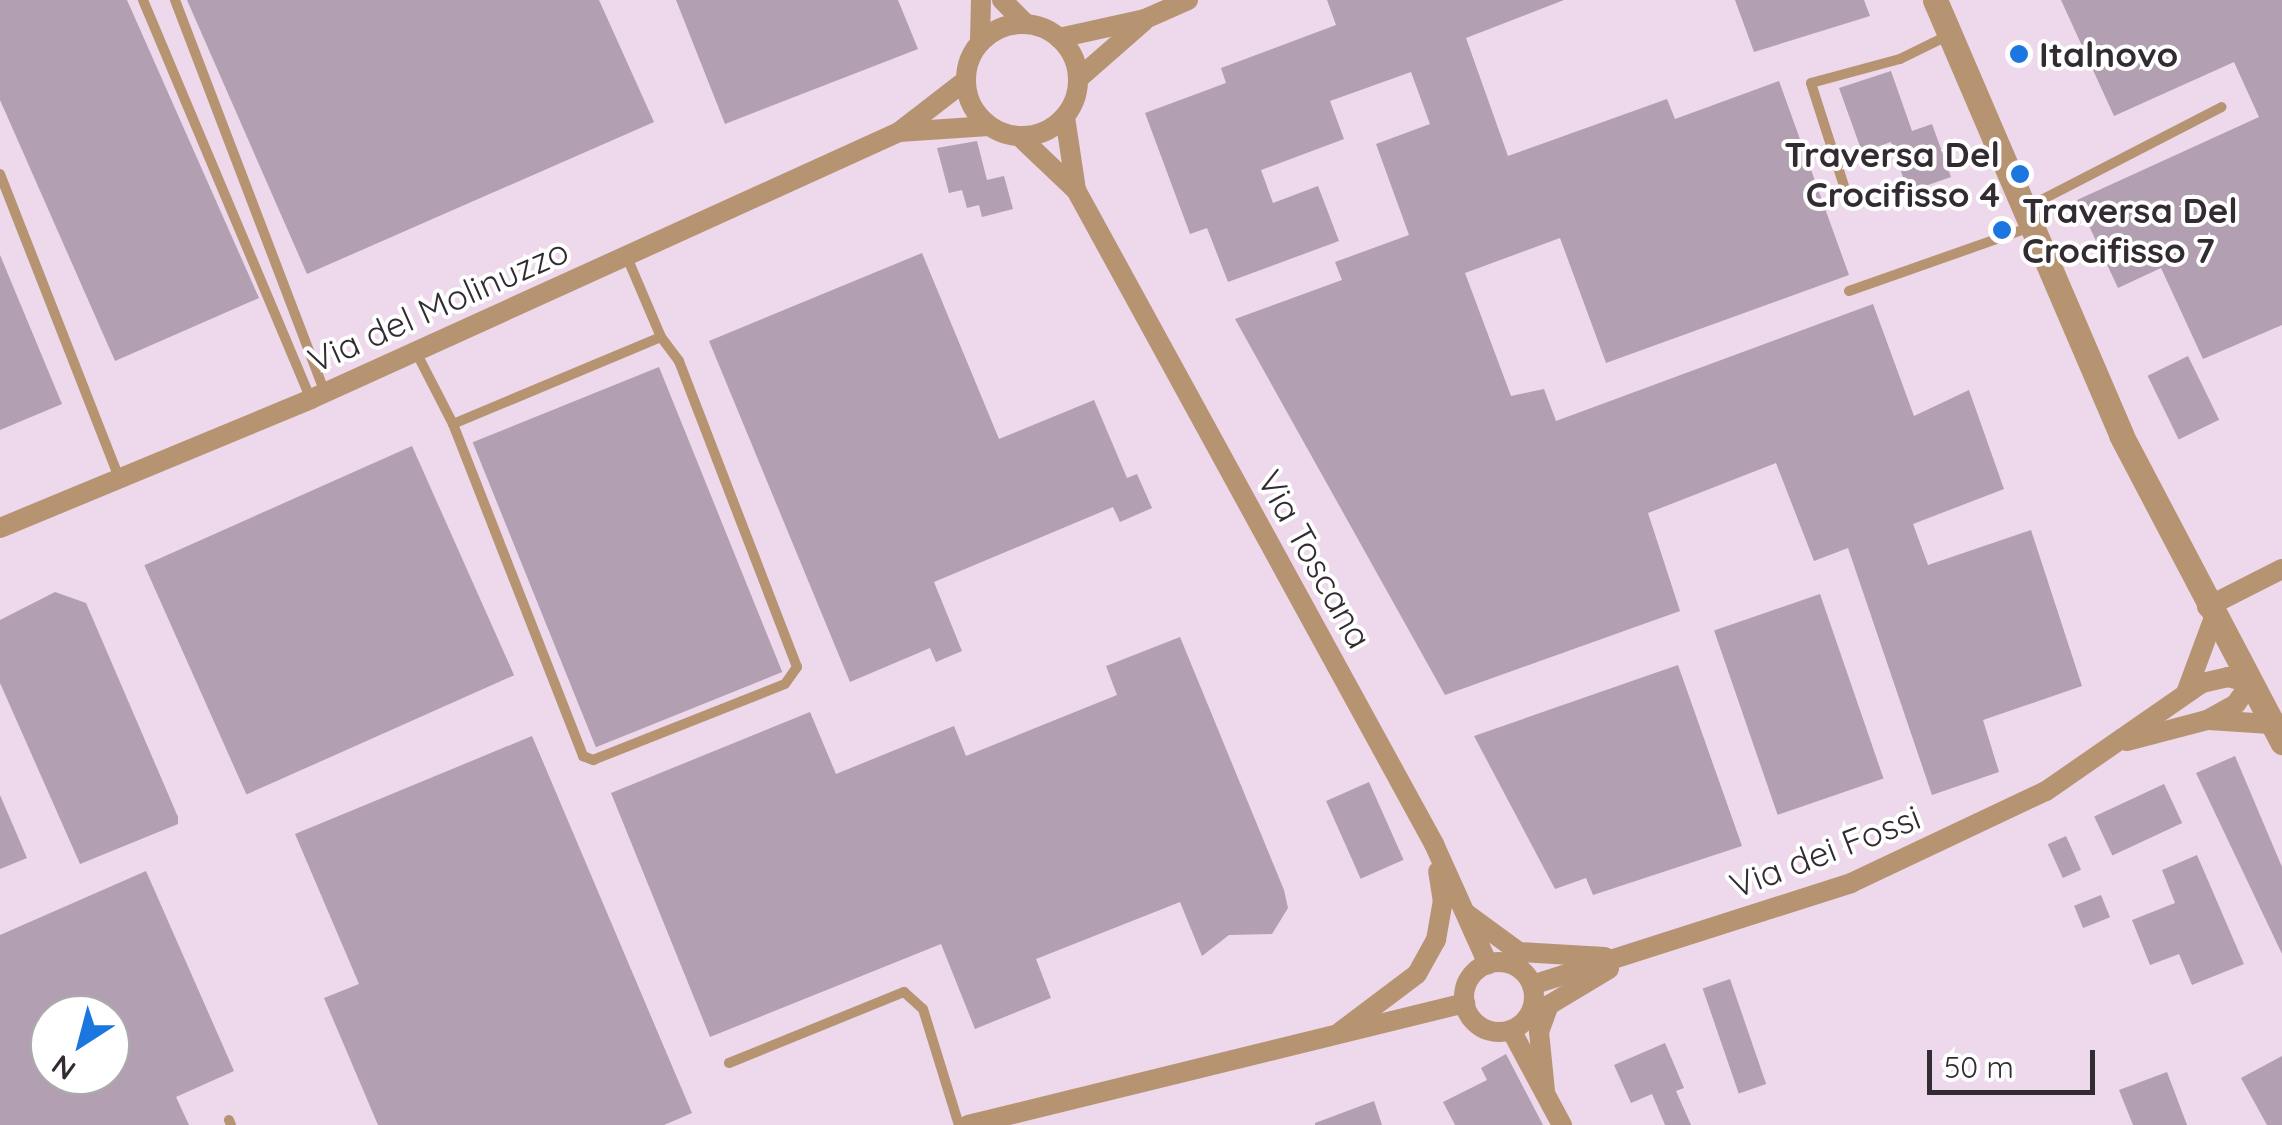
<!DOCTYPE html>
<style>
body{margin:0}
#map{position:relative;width:2282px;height:1125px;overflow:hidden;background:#edd8ec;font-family:Quicksand,sans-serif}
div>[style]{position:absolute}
.building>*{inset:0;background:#b39fb2;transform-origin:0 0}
.service>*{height:10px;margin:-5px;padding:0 5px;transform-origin:5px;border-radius:5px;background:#b69472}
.minor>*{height:20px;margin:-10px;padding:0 10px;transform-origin:10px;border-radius:10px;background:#b69472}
.minor>.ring{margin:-10px;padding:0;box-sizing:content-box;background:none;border:20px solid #b69472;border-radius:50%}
.tertiary>*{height:25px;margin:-12.5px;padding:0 12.5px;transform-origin:12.5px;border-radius:12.5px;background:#b69472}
.dots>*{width:28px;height:28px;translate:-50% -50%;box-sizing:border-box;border:5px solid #fff;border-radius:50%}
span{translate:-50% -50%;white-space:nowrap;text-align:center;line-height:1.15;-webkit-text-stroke:8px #fff;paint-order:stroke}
.poi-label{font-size:35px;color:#332b32;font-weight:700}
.left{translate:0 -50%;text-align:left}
.right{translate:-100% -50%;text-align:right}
.street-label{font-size:35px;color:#332b32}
.north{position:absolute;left:30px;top:995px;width:100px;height:100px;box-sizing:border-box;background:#fff;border:2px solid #adaaad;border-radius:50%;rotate:216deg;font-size:28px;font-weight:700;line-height:40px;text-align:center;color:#332b32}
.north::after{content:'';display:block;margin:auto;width:35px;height:45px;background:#1c76df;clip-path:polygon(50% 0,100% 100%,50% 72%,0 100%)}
.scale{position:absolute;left:1927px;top:1050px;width:168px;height:45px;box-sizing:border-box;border:5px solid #332b32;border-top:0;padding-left:12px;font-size:30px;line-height:35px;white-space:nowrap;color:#332b32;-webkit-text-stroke:8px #fff;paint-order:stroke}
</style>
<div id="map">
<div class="building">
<i style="clip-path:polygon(0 0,127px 0,259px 298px,115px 361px,0 100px)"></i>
<i style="clip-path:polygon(187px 0,599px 0,654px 122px,307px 274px)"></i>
<i style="clip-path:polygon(676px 0,898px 0,918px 49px,725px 124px)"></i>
<i style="clip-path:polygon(1327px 0,1564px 0,1466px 38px,1508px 156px,1667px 99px,1675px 119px,1779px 81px,1849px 275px,1606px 363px,1560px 238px,1465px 273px,1511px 396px,1544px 389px,1556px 421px,1873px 304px,1914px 416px,1969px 390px,2004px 489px,1913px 524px,1928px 565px,2031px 530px,2082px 686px,1983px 720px,1999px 772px,1932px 795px,1848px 548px,1814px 561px,1776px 463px,1648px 513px,1680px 611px,1445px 695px,1235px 319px,1342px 280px,1335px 262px,1409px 235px,1376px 144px,1430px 124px,1411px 72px,1330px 101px,1344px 139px,1261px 170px,1273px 203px,1318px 186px,1339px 241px,1228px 282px,1207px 228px,1190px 234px,1145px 113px,1226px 83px,1221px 68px,1336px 25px)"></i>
<i style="clip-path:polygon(1735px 0,1864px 0,1870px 16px,1754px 52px)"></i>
<i style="clip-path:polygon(2061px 0,2282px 0,2282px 325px,2203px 359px,2161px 268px,2118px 288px,2077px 200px,2259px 117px,2234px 62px,2114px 116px)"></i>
<i style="clip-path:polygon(1891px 71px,1912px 131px,1932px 124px,1951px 177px,1908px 192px,1891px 142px,1862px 152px,1839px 88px)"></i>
<i style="clip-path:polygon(977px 141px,987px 180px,1004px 176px,1013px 209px,982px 217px,979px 205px,967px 208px,962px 190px,949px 193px,937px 148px)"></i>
<i style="clip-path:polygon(922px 253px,999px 439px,1094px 400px,1127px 478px,1137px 474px,1152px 508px,1120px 522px,1113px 507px,934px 582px,962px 651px,936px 662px,930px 648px,850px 682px,709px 341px)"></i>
<i style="clip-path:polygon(0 255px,62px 404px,0 430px)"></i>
<i style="left:2188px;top:356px;width:71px;height:45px;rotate:64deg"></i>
<i style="left:659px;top:367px;width:329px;height:201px;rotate:68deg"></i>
<i style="left:412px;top:446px;width:251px;height:293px;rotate:66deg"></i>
<i style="clip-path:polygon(55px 592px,86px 603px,178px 817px,178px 824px,80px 864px,0 683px,0 620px)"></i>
<i style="left:1820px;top:594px;width:195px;height:112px;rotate:71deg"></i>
<i style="clip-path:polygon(1180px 637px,1284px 890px,1288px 908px,1272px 934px,1229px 935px,1202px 956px,1180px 902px,1036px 959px,1051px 998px,975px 1029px,941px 944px,710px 1037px,611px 793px,810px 712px,836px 774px,954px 726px,966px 756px,1117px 695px,1106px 666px)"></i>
<i style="clip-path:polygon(1678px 665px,1742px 846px,1593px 895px,1586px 878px,1555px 889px,1474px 736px)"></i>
<i style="clip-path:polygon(532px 736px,692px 1113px,664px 1125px,378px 1125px,324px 998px,359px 984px,295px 834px)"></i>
<i style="clip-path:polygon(2235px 756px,2282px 867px,2282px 954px,2196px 773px)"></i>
<i style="left:1369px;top:782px;width:85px;height:47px;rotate:66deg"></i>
<i style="left:2164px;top:784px;width:43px;height:77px;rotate:65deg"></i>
<i style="clip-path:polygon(0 795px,27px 858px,0 869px)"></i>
<i style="left:2066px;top:836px;width:37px;height:20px;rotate:66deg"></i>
<i style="clip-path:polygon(2197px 855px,2244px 964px,2192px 985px,2179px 954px,2150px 965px,2132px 920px,2175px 903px,2162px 870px)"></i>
<i style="clip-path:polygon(evenodd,146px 871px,234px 1071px,176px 1097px,189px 1125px,0 1125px,0 935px,146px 871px,50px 1015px,110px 1015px,110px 1075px,50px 1075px,50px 1015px)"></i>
<i style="left:2101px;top:895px;width:24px;height:29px;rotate:68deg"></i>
<i style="left:1730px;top:979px;width:111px;height:29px;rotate:71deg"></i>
<i style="clip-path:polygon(1665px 1043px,1684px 1088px,1676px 1091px,1691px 1125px,1665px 1125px,1652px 1094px,1631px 1103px,1614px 1065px)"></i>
<i style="clip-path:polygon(1506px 1054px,1543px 1125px,1455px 1125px,1443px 1102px,1487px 1080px,1481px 1068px)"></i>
<i style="clip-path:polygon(2282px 1056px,2282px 1125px,2267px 1125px,2241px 1078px)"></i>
<i style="clip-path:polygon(2167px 1072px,2187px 1125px,2133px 1125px,2119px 1090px)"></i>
<i style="clip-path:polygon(1374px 1101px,1382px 1125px,1315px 1125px,1315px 1123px)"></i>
</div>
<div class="service">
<i style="left:143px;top:0;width:433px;rotate:67.2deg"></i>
<i style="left:175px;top:0;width:420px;rotate:69.1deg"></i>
<i style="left:0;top:174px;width:326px;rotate:68.6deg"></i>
<i style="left:1844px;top:186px;width:108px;rotate:-107.8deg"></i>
<i style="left:1811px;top:83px;width:92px;rotate:-15.1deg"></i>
<i style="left:1900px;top:59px;width:55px;rotate:-26.1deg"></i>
<i style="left:2026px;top:208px;width:220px;rotate:-27.3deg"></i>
<i style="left:1849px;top:291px;width:190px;rotate:-19.4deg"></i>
<i style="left:416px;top:352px;width:81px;rotate:62.8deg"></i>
<i style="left:453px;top:424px;width:225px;rotate:-22.7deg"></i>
<i style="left:661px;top:337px;width:89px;rotate:-113.1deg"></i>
<i style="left:453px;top:424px;width:357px;rotate:68.6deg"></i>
<i style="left:583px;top:756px;width:11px;rotate:22deg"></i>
<i style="left:593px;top:760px;width:206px;rotate:-21.6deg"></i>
<i style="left:785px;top:684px;width:21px;rotate:-55deg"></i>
<i style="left:797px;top:667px;width:328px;rotate:-111.1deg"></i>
<i style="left:679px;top:361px;width:30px;rotate:-127deg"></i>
<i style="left:729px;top:1063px;width:189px;rotate:-22.1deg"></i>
<i style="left:904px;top:992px;width:25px;rotate:42deg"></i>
<i style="left:923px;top:1009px;width:121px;rotate:72.8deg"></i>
<i style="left:229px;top:1120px;width:5px;rotate:68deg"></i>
</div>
<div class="minor">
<i style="left:1002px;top:0;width:33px;rotate:45deg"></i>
<i class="ring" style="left:966px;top:24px;width:92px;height:92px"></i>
<i style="left:1059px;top:38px;width:88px;rotate:-12.5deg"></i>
<i style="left:1145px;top:19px;width:47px;rotate:-23.8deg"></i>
<i style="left:980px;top:40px;width:40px;rotate:-88.6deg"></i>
<i style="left:1078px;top:79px;width:88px;rotate:-41.3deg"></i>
<i style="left:1065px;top:117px;width:74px;rotate:81.4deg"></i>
<i style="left:899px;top:132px;width:90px;rotate:-3.8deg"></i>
<i style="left:1019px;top:136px;width:79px;rotate:43.5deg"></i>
<i style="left:1076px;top:190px;width:746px;rotate:61.3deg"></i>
<i style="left:1434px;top:844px;width:132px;rotate:65.8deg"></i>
<i style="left:0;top:528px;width:337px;rotate:-22.5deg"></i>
<i style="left:311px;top:399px;width:646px;rotate:-24.42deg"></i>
<i style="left:899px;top:132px;width:83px;rotate:-37.7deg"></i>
<i style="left:2207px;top:607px;width:84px;rotate:-26.9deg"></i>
<i style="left:2186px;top:693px;width:78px;rotate:-69.7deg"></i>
<i style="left:2209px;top:720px;width:61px;rotate:3.8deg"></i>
<i style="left:1467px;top:914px;width:64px;rotate:36.2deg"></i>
<i style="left:1519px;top:952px;width:86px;rotate:3.3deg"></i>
<i class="ring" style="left:1464px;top:962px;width:50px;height:50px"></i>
<i style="left:1532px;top:985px;width:335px;rotate:-17.7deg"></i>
<i style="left:1851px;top:883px;width:216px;rotate:-25.3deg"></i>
<i style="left:2046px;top:791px;width:190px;rotate:-34.7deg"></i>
<i style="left:2202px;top:683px;width:27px;rotate:-13deg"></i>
<i style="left:2228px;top:677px;width:24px;rotate:15deg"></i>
<i style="left:2251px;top:683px;width:26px;rotate:126deg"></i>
<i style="left:2236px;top:704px;width:33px;rotate:151deg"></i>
<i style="left:2207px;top:720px;width:83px;rotate:165.3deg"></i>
<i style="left:1511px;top:1030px;width:108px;rotate:61.8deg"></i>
<i style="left:1340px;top:1032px;width:96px;rotate:-37deg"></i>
<i style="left:1417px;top:974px;width:39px;rotate:-61deg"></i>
<i style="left:1436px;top:940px;width:39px;rotate:-80deg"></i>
<i style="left:1443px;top:902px;width:31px;rotate:-99deg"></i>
<i style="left:1545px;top:1091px;width:59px;rotate:-95.8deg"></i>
<i style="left:1539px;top:1032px;width:29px;rotate:-70deg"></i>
<i style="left:1549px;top:1005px;width:70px;rotate:-31deg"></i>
<i style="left:968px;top:1125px;width:512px;rotate:-13.79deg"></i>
</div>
<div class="tertiary">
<i style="left:1935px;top:0;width:473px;rotate:66.8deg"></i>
<i style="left:2121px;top:435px;width:347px;rotate:62.3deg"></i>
</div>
<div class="dots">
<i style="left:2019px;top:54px;background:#1c76df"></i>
<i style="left:2020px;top:174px;background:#1c76df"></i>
<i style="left:2002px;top:230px;background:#1c76df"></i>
</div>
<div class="poi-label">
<span class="left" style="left:2039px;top:54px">Italnovo</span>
<span class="right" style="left:2000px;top:174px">Traversa Del<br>Crocifisso 4</span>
<span class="left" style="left:2022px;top:230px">Traversa Del<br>Crocifisso 7</span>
</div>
<div class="street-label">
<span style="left:438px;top:305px;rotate:-24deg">Via del Molinuzzo</span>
<span style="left:1315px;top:559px;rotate:61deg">Via Toscana</span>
<span style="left:1825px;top:851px;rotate:-21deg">Via dei Fossi</span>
</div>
<div class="north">N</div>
<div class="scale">50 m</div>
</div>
